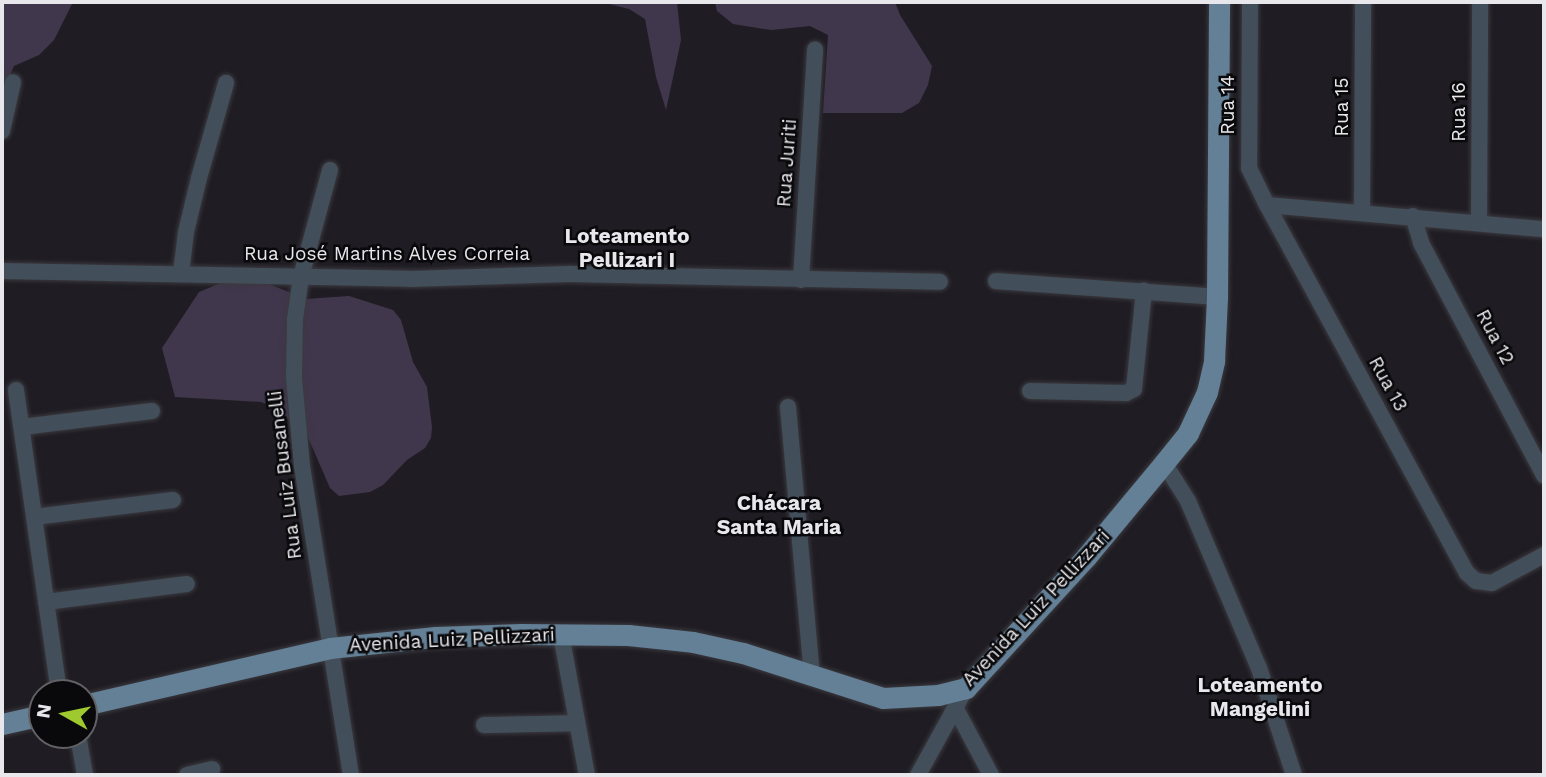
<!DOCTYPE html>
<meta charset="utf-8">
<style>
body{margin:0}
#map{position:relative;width:1546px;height:777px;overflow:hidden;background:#1f1d23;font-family:"Work Sans",sans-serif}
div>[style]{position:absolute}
.green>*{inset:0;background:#41374d}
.roads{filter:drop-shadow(0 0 2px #3b393f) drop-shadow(0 0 2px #3b393f)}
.minor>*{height:16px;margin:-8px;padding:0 8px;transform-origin:8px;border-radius:8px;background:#424f5a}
.major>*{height:21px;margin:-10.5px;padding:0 10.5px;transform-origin:10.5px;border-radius:10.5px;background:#638097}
span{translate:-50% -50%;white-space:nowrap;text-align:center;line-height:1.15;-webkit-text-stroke:5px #09080a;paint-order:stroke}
.street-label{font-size:19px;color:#e8e7eb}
.neighbourhood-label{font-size:21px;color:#e8e7eb;font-weight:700}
.frame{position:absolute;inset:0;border:4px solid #e8e7eb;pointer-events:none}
.north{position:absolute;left:28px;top:679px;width:70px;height:70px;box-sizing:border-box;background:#09080a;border:2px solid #626164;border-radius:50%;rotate:279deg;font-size:19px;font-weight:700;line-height:28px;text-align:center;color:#e8e7eb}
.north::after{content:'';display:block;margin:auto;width:24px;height:32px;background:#9eca2f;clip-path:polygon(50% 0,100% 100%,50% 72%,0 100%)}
</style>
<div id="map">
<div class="green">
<i style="clip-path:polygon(2px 2px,73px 2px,54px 40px,39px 55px,14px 66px,2px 94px)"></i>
<i style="clip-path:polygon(601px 2px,677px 2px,681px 40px,666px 110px,656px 77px,645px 19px,629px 9px)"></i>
<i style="clip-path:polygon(715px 2px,895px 2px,900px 15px,932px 66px,928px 85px,919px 103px,902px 113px,823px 113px,828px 35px,810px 26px,771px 30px,733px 24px,717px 11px)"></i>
<i style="clip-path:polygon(223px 282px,269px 284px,306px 299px,349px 296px,393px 310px,401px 320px,413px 362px,427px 387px,432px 427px,431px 438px,425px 448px,407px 460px,383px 485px,370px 492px,339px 496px,330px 488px,307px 435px,274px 407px,261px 402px,175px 397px,162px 348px,199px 292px)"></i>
</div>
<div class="roads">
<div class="minor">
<i style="left:1250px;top:2px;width:166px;rotate:90.3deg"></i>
<i style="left:1249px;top:168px;width:41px;rotate:64.1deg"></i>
<i style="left:1267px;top:205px;width:419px;rotate:61.5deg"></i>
<i style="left:1467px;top:573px;width:12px;rotate:42deg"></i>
<i style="left:1476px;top:581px;width:16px;rotate:7deg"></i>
<i style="left:1492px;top:583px;width:59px;rotate:-28.3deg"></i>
<i style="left:2px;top:131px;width:50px;rotate:-77.3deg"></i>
<i style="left:330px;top:170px;width:111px;rotate:105.2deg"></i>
<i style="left:301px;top:277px;width:42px;rotate:98.1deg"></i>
<i style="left:295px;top:319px;width:59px;rotate:91deg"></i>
<i style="left:294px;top:378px;width:88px;rotate:84.8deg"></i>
<i style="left:302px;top:466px;width:313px;rotate:81deg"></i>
<i style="left:1267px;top:205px;width:278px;rotate:5deg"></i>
<i style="left:1362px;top:212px;width:210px;rotate:-89.7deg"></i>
<i style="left:1413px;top:216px;width:28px;rotate:73deg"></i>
<i style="left:1421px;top:243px;width:263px;rotate:62.1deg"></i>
<i style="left:1479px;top:222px;width:220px;rotate:-89.7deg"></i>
<i style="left:2px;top:271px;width:408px;rotate:1.1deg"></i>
<i style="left:410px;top:279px;width:159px;rotate:-1.8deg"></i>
<i style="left:569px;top:274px;width:371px;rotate:1.2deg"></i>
<i style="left:181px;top:273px;width:41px;rotate:-83deg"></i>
<i style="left:186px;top:232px;width:56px;rotate:-76.5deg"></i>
<i style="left:199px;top:178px;width:99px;rotate:-74.1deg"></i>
<i style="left:801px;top:280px;width:231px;rotate:-86.5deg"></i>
<i style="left:996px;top:281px;width:222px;rotate:4.1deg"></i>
<i style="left:16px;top:390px;width:306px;rotate:81.9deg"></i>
<i style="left:1030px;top:391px;width:96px;rotate:1.2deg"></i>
<i style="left:1126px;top:393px;width:9px;rotate:-27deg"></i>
<i style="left:1134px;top:389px;width:99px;rotate:-84.2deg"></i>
<i style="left:788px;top:407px;width:269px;rotate:84.9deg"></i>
<i style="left:22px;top:427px;width:131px;rotate:-7deg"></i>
<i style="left:1164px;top:463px;width:45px;rotate:57.7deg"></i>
<i style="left:1188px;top:501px;width:181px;rotate:67deg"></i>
<i style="left:1259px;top:668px;width:113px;rotate:71.9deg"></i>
<i style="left:34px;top:517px;width:140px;rotate:-7deg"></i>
<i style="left:46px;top:602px;width:142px;rotate:-7.3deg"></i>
<i style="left:561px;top:634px;width:143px;rotate:79.6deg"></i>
<i style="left:956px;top:709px;width:75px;rotate:62.1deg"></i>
<i style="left:484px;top:725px;width:93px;rotate:-1.2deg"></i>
<i style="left:78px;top:735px;width:41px;rotate:80.1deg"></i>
<i style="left:187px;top:775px;width:26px;rotate:-13deg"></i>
<i style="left:918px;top:775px;width:99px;rotate:-61.1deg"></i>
</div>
<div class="major">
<i style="left:84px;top:705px;width:253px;rotate:-13deg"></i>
<i style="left:330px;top:648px;width:106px;rotate:-6deg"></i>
<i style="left:435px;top:637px;width:86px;rotate:-2deg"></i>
<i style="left:521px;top:634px;width:107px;rotate:0.5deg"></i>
<i style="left:628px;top:635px;width:65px;rotate:6.1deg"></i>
<i style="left:693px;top:642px;width:51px;rotate:12.4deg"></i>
<i style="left:743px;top:653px;width:147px;rotate:17.8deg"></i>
<i style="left:883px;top:698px;width:55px;rotate:-3.1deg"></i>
<i style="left:938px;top:695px;width:29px;rotate:-14deg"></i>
<i style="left:966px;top:688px;width:178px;rotate:-47.5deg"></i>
<i style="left:1086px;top:557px;width:122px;rotate:-50.3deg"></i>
<i style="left:1164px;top:463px;width:38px;rotate:-51deg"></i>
<i style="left:1188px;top:433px;width:45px;rotate:-65.1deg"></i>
<i style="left:1207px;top:392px;width:32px;rotate:-77deg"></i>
<i style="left:1214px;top:361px;width:64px;rotate:-87.3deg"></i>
<i style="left:1217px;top:297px;width:295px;rotate:-89.6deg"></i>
<i style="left:2px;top:724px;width:41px;rotate:-12.7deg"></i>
</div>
</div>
<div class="street-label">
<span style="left:1228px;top:105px;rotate:-90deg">Rua 14</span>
<span style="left:1342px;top:107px;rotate:-90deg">Rua 15</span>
<span style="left:1459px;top:112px;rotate:-90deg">Rua 16</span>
<span style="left:787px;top:163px;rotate:-86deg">Rua Juriti</span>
<span style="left:387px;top:254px">Rua José Martins Alves Correia</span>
<span style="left:1495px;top:337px;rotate:62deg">Rua 12</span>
<span style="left:1388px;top:384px;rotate:61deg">Rua 13</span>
<span style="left:285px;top:475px;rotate:-97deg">Rua Luiz Busanelli</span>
<span style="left:1036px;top:608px;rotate:-47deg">Avenida Luiz Pellizzari</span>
<span style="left:452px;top:640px;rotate:-3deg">Avenida Luiz Pellizzari</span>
</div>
<div class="neighbourhood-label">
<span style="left:627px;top:248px">Loteamento<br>Pellizari I</span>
<span style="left:779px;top:515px">Chácara<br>Santa Maria</span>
<span style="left:1260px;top:697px">Loteamento<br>Mangelini</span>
</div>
<div class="frame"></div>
<div class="north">N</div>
</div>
